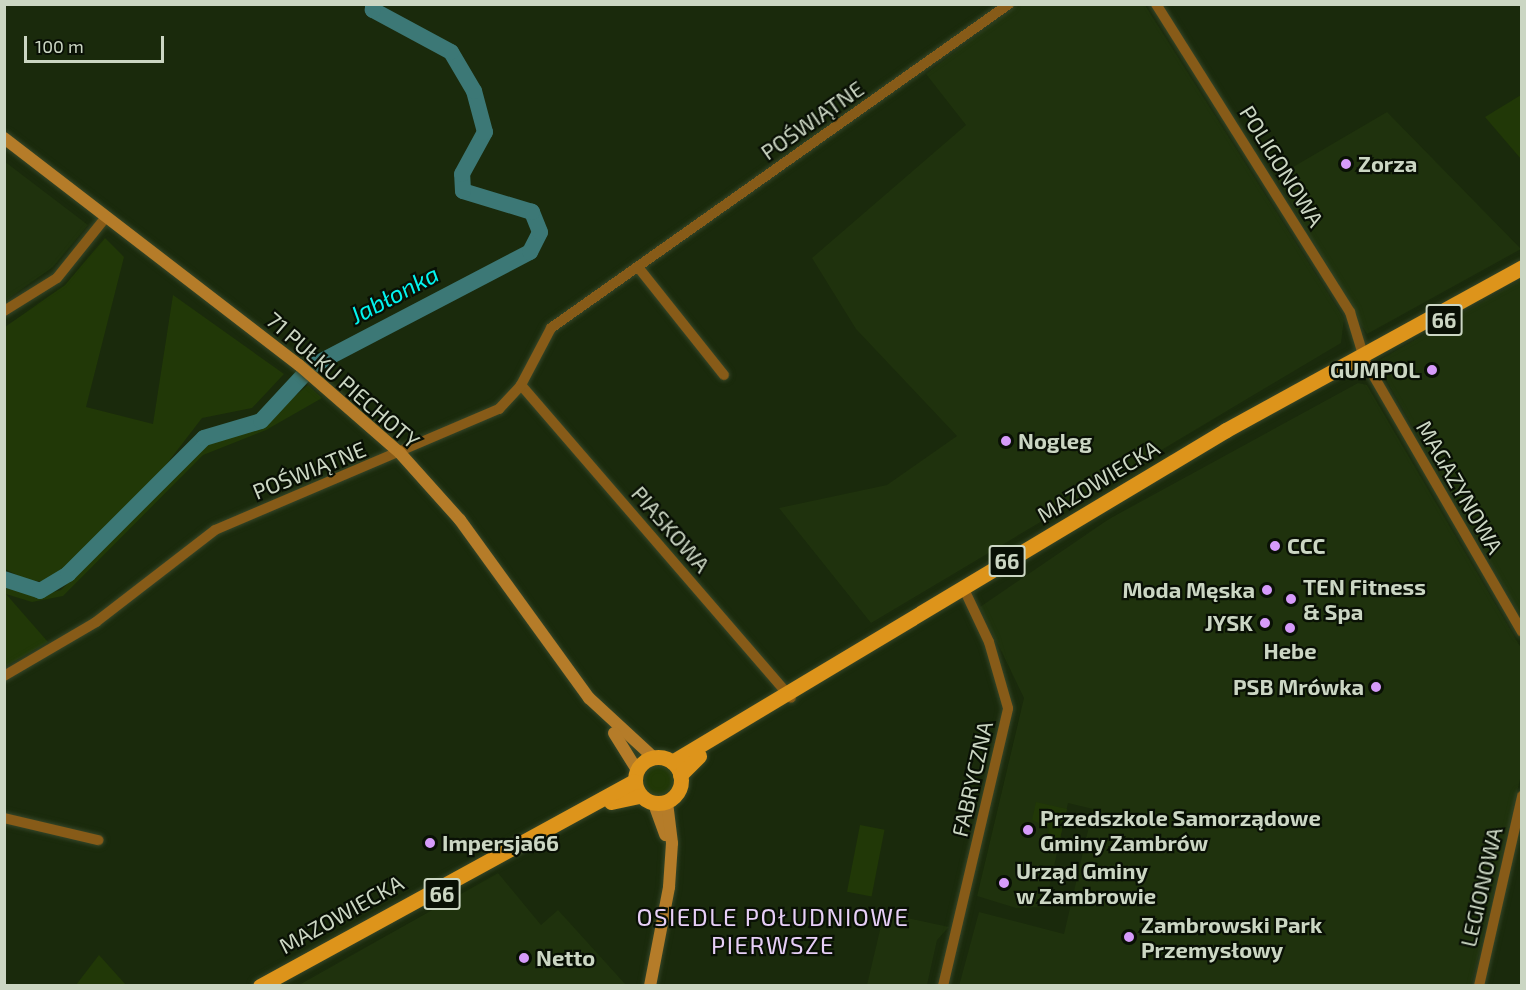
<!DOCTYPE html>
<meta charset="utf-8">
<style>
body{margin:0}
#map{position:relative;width:1526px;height:990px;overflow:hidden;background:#1a2a0c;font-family:"Exo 2",sans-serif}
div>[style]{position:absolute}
.built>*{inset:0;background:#1f320d}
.green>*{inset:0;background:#213807;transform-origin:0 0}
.round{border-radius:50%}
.river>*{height:16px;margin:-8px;padding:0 8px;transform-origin:8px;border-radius:8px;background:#3c7876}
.roads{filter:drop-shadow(0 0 2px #364629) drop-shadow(0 0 2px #364629)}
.street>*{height:10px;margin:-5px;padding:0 5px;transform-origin:5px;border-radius:5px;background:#875b18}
.secondary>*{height:12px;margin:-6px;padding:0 6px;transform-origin:6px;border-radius:6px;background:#b57c29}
.primary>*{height:15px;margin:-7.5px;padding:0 7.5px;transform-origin:7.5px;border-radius:7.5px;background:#dd941b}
.primary>.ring{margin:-7.5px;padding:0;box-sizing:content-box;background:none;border:15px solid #dd941b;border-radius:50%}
.dots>*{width:16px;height:16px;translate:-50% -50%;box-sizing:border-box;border:3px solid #091005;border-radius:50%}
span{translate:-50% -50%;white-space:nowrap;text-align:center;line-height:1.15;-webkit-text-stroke:4.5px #091005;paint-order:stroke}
.shield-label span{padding:2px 4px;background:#091005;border:2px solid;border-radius:4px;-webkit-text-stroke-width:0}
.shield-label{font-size:21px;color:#cbd6c3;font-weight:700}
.street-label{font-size:22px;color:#cbd6c3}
.poi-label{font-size:22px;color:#cbd6c3;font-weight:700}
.left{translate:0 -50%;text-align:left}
.right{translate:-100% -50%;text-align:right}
.water-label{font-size:24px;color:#03f4ef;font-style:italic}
.neighbourhood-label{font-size:24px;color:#e7cff7;letter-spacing:1.5px}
.frame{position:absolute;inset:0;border:6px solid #cbd6c3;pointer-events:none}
.scale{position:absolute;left:24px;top:36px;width:140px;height:27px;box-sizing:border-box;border:3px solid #cbd6c3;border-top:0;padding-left:8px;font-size:18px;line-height:21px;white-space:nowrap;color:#cbd6c3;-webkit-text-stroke:4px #091005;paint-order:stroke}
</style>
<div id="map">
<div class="built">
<i style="clip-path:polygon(1017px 5px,1145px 5px,1344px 319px,1341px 343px,871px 623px,779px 508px,887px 485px,957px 436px,856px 329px,812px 258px,966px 125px,926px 74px)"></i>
<i style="clip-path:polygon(1387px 112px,1521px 249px,1367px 334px,1276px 177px)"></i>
<i style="clip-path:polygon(4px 161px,88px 225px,53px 267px,5px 301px)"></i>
<i style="clip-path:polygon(1521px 280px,1521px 616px,1376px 362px)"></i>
<i style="clip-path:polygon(1358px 383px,1367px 385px,1521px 648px,1521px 775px,1471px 985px,959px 986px,979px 912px,1064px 934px,1093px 809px,1068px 803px,1045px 907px,1016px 908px,977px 896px,1024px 698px,980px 607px,1109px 519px)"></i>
<i style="clip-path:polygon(498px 873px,541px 925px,558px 910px,626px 985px,299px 985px)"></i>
<i style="clip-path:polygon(884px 913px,949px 927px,937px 940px,927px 985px,867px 985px)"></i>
</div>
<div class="green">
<i style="clip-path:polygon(1521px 95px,1521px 159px,1485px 117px)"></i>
<i style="clip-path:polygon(105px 238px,124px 257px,86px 407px,153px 424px,173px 295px,284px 374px,252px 408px,202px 418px,152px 483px,59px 576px,47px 582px,27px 580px,5px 569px,5px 327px,65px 285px)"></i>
<i style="clip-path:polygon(308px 385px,322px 398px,266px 430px,203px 455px,63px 596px,32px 602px,6px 594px,48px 642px,6px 666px,5px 583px,35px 597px,61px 590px,207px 445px,258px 428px)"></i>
<i class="round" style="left:642px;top:764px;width:32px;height:32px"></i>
<i style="clip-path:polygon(1036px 802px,1067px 809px,1058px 847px,1046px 844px,1049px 828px,1032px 820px)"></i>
<i style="left:860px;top:825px;width:25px;height:68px;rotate:11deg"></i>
<i style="clip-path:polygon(99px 955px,126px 985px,76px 985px)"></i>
</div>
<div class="river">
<i style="left:4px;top:579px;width:38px;rotate:18deg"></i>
<i style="left:40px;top:591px;width:33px;rotate:-31deg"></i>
<i style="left:68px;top:574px;width:192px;rotate:-45deg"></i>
<i style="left:204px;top:438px;width:59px;rotate:-16.6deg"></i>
<i style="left:261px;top:421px;width:75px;rotate:-47.2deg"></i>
<i style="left:312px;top:366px;width:246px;rotate:-27.6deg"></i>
<i style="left:530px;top:252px;width:22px;rotate:-63deg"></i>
<i style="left:540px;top:232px;width:22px;rotate:-112deg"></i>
<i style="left:532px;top:212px;width:72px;rotate:-163.1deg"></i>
<i style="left:463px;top:191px;width:17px;rotate:-93deg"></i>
<i style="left:462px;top:174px;width:48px;rotate:-61.3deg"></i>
<i style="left:485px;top:132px;width:42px;rotate:-105deg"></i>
<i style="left:474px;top:91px;width:45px;rotate:-120.5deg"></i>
<i style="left:451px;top:52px;width:89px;rotate:-151.7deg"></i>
<i style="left:373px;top:10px;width:6px;rotate:-90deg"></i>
</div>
<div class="roads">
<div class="street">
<i style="left:1156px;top:4px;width:364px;rotate:57.8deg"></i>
<i style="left:1350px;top:312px;width:51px;rotate:73deg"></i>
<i style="left:1365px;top:361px;width:313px;rotate:59.9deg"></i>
<i style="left:638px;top:267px;width:138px;rotate:51.5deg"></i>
<i style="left:4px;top:311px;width:62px;rotate:-31.9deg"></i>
<i style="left:57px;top:278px;width:78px;rotate:-51.2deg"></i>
<i style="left:521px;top:385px;width:413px;rotate:49.2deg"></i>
<i style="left:4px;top:676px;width:107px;rotate:-30.4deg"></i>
<i style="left:96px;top:622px;width:150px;rotate:-37.7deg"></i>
<i style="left:215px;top:530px;width:309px;rotate:-23.1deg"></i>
<i style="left:499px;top:409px;width:33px;rotate:-47deg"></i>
<i style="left:521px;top:385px;width:64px;rotate:-62.2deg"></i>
<i style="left:551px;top:328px;width:561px;rotate:-35.28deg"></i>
<i style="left:4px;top:818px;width:97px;rotate:13.2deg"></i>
<i style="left:943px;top:986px;width:285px;rotate:-76.8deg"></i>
<i style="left:1008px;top:708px;width:69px;rotate:-106.1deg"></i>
<i style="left:989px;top:642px;width:61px;rotate:-115.3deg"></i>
<i style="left:1479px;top:986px;width:195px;rotate:-77.2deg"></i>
</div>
<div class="secondary">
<i style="left:4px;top:138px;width:372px;rotate:37.6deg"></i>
<i style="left:299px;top:365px;width:134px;rotate:41.1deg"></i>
<i style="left:400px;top:453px;width:90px;rotate:48.2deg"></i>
<i style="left:460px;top:520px;width:220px;rotate:54.1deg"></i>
<i style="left:589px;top:698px;width:87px;rotate:42.7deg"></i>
<i style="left:614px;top:733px;width:44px;rotate:58.1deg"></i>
<i style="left:654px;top:804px;width:33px;rotate:70deg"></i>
<i style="left:650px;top:986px;width:101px;rotate:-79.1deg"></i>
<i style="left:669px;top:887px;width:44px;rotate:-86.1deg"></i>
<i style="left:672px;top:843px;width:41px;rotate:-97deg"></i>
</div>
<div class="primary">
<i class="ring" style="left:635px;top:757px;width:31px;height:31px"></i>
<i style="left:672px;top:762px;width:646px;rotate:-30.93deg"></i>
<i style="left:1226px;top:430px;width:338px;rotate:-28.8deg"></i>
<i style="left:680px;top:775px;width:27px;rotate:-45deg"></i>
<i style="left:611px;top:802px;width:30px;rotate:-12deg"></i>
<i style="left:260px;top:986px;width:426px;rotate:-28.7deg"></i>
</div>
</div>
<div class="dots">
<i style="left:1346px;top:164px;background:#d69bfa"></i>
<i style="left:1432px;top:370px;background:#d69bfa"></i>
<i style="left:1006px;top:441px;background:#d69bfa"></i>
<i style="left:1275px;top:546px;background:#d69bfa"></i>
<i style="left:1267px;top:590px;background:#d69bfa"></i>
<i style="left:1291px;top:599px;background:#d69bfa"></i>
<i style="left:1265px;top:623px;background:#d69bfa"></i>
<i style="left:1290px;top:628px;background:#d69bfa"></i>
<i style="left:1376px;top:687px;background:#d69bfa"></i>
<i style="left:1028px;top:830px;background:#d69bfa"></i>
<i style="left:430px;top:843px;background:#d69bfa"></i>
<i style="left:1004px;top:883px;background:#d69bfa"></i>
<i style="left:1129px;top:937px;background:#d69bfa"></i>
<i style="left:524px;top:958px;background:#d69bfa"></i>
</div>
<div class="shield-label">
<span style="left:1444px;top:320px">66</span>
<span style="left:1007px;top:561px">66</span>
<span style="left:442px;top:894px">66</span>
</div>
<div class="street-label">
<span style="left:812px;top:120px;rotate:-35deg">POŚWIĄTNE</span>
<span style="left:1282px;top:166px;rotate:58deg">POLIGONOWA</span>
<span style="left:343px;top:380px;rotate:41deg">71 PUŁKU PIECHOTY</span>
<span style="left:309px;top:470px;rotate:-22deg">POŚWIĄTNE</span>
<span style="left:1098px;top:481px;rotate:-31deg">MAZOWIECKA</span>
<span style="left:1460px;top:487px;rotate:60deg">MAGAZYNOWA</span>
<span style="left:671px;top:529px;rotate:49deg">PIASKOWA</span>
<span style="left:972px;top:779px;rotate:-77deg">FABRYCZNA</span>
<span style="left:1481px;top:887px;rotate:-77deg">LEGIONOWA</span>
<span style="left:341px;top:914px;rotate:-29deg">MAZOWIECKA</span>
</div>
<div class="poi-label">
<span class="left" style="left:1358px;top:164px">Zorza</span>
<span class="right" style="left:1420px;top:370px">GUMPOL</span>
<span class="left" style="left:1018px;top:441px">Nogleg</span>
<span class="left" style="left:1287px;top:546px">CCC</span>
<span class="left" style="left:1303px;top:599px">TEN Fitness<br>&amp; Spa</span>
<span class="right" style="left:1255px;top:590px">Moda Męska</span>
<span class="right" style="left:1253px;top:623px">JYSK</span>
<span style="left:1290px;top:651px">Hebe</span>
<span class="right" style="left:1364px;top:687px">PSB Mrówka</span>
<span class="left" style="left:1040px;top:830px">Przedszkole Samorządowe<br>Gminy Zambrów</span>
<span class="left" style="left:442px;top:843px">Impersja66</span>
<span class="left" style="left:1016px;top:883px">Urząd Gminy<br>w Zambrowie</span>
<span class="left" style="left:1141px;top:937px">Zambrowski Park<br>Przemysłowy</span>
<span class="left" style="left:536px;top:958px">Netto</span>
</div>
<div class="water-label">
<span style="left:394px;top:294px;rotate:-28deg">Jabłonka</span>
</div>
<div class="neighbourhood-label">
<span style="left:773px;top:931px">OSIEDLE POŁUDNIOWE<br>PIERWSZE</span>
</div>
<div class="frame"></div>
<div class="scale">100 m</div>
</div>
